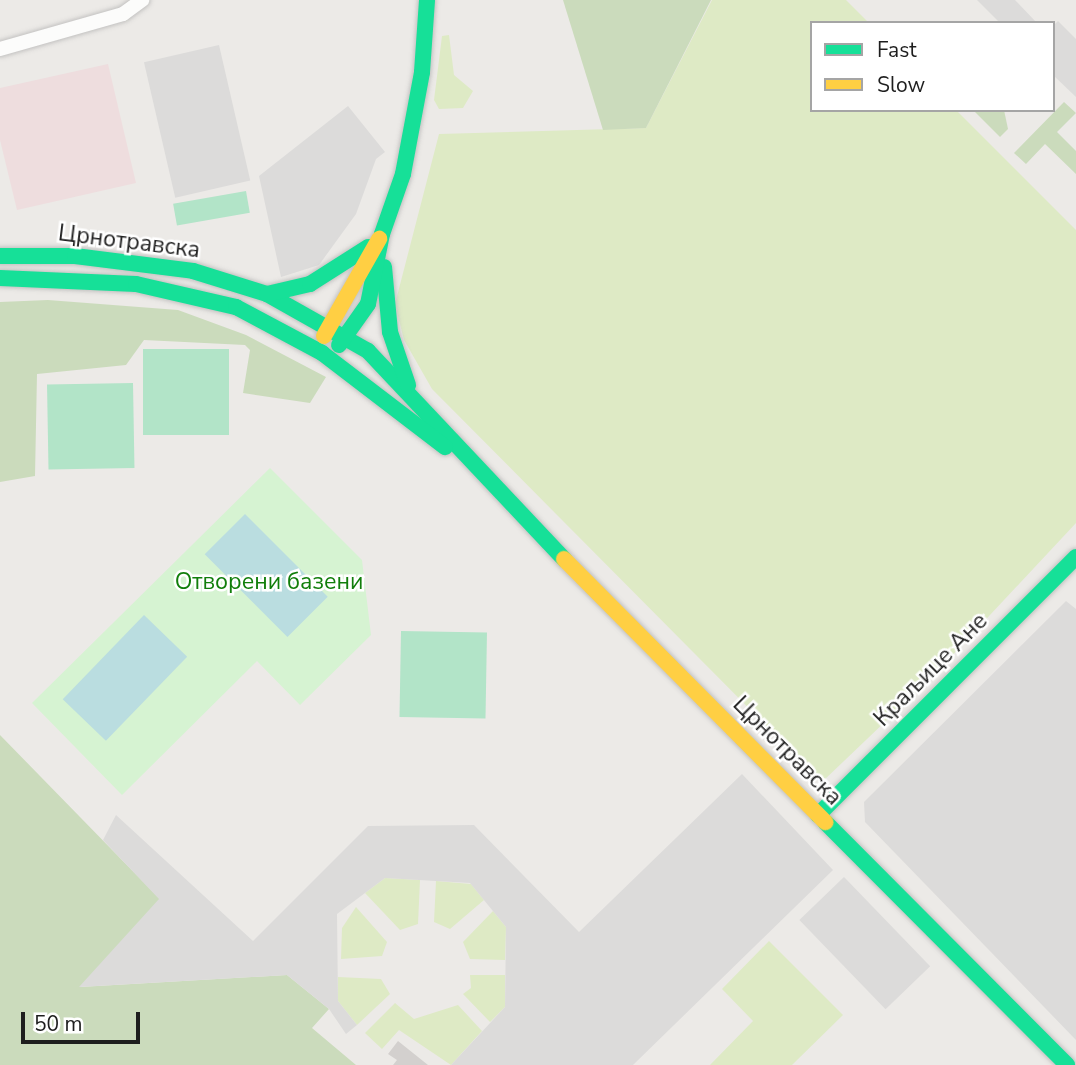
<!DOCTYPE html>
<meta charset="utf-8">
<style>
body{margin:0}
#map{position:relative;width:1076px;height:1065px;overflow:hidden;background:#eceae7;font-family:"Nunito Sans",sans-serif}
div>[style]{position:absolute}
.commercial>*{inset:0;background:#eeddde}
.grass>*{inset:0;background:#deeac5}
.forest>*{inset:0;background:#cbdbbc}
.park>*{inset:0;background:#d6f3d2}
.pitch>*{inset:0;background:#b2e4c8;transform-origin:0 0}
.parking>*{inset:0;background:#dcdbda;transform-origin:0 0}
.water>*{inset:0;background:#badde0;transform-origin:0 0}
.building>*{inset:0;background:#d3d0ce}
.roads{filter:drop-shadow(0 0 2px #c3c2c1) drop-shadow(0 0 2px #c3c2c1)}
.street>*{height:14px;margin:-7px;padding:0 7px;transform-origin:7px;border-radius:7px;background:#fcfcfb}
.fast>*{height:16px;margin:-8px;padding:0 8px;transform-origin:8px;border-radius:8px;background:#16e098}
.slow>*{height:16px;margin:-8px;padding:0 8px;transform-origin:8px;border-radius:8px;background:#ffcf43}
span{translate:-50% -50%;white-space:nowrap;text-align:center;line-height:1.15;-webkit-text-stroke:5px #fff;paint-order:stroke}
.street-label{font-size:23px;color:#1e1e1e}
.park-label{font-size:23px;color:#117e0b}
.legend{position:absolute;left:810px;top:21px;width:245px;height:91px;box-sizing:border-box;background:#fff;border:2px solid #a5a5a5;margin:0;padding:9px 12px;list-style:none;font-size:21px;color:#1e1e1e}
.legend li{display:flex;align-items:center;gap:14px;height:35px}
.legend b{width:35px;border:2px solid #a5a5a5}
.scale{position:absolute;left:21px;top:1012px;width:119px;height:32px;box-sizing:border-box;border:4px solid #1e1e1e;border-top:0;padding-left:9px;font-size:21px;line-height:24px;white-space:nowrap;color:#1e1e1e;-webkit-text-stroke:5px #fff;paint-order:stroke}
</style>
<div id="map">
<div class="commercial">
<i style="clip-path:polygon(108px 64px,136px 183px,17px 210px,0 140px,0 88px)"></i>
</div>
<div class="grass">
<i style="clip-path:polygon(712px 0,846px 0,869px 23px,812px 23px,812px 110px,956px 110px,1076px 230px,1076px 523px,933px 676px,822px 782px,432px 389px,404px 340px,395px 304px,439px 134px,646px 128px)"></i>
<i style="clip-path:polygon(449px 35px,454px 75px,473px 91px,463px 108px,439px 109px,434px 100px,442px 36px)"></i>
<i style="clip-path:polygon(385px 878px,420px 880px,418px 924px,400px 930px,365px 893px)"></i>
<i style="clip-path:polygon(436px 881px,471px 884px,484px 900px,450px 929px,434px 922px)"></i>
<i style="clip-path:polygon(356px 907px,387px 942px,382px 956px,341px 959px,342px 928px)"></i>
<i style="clip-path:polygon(493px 911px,506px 927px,505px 960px,470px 959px,463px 942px)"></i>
<i style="clip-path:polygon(769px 941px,843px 1015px,792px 1065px,710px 1065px,753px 1021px,722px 989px)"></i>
<i style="clip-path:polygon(470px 975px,505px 975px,505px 1007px,490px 1022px,463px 994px,471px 988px)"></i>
<i style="clip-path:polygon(338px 977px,381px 979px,390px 994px,357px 1025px,338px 1001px)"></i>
<i style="clip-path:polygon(395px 1003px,414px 1019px,458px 1005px,482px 1031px,451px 1065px,399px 1030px,382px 1049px,365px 1033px)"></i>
</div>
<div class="forest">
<i style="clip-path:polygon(563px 0,711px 0,646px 128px,603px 130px)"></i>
<i style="clip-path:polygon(1064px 102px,1076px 113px,1057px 132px,1076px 151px,1076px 174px,1045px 144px,1026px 164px,1014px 153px)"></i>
<i style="clip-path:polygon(973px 110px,1004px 110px,1008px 129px,1000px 137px)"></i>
<i style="clip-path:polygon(48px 300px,178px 310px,246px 335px,326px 377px,310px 403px,243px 393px,250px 350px,245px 345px,144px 340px,126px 365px,37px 374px,35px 476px,0 482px,0 302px)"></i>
<i style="clip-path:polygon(0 735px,160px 899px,80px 987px,287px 975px,329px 1009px,312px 1028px,356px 1065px,0 1065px)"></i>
</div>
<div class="park">
<i style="clip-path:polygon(270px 468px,362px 560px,371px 635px,300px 705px,257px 661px,122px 795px,32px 703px)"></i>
</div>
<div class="pitch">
<i style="left:246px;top:191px;width:22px;height:74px;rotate:80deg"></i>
<i style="left:143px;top:349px;width:86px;height:86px"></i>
<i style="left:133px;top:383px;width:85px;height:86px;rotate:89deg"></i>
<i style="left:401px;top:631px;width:86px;height:86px;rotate:1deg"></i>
</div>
<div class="parking">
<i style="clip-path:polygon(977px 0,1015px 0,1037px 23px,1000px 23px)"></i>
<i style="clip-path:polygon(1058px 21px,1076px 39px,1076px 97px,1053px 75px,1053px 26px)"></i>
<i style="left:219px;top:45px;width:139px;height:77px;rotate:77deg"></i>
<i style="clip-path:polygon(348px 106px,385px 152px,376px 159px,356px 214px,319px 265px,281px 277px,259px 176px)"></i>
<i style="clip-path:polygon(1066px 601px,1076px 609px,1076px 1040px,865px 822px,864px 802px)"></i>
<i style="clip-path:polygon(742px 774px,833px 870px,633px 1065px,451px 1065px,505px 1007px,506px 927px,470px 883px,385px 878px,337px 914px,338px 1001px,357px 1025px,346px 1034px,329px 1009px,287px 975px,79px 987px,159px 899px,103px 840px,116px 815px,253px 941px,368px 826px,474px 825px,579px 932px)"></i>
<i style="left:844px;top:877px;width:124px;height:62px;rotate:46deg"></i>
</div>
<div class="water">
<i style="left:245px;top:514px;width:117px;height:57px;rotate:45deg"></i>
<i style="left:144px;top:615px;width:60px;height:117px;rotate:44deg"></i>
</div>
<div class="building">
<i style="clip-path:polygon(398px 1041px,428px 1065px,393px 1065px,397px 1060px,388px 1054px)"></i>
</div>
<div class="roads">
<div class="street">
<i style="left:0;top:49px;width:128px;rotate:-15.9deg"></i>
<i style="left:123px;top:14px;width:24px;rotate:-36deg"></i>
</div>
<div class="fast">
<i style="left:0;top:256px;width:75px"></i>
<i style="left:75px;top:256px;width:119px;rotate:7.2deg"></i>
<i style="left:193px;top:271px;width:77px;rotate:17.3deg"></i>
<i style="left:267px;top:294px;width:116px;rotate:29.4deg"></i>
<i style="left:368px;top:351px;width:286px;rotate:46.7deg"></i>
<i style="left:384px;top:267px;width:65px;rotate:84.7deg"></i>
<i style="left:390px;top:332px;width:56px;rotate:71.2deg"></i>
<i style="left:0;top:278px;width:136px;rotate:2.5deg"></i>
<i style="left:136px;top:284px;width:103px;rotate:13deg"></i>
<i style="left:236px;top:307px;width:98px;rotate:28.1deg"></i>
<i style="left:322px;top:353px;width:155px;rotate:37.4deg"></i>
<i style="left:267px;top:294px;width:44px;rotate:-13.1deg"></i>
<i style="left:310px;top:284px;width:69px;rotate:-32.5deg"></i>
<i style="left:339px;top:345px;width:50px;rotate:-54.7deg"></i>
<i style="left:368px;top:304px;width:71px;rotate:-78.7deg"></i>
<i style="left:382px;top:234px;width:64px;rotate:-70.7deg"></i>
<i style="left:403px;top:174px;width:104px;rotate:-79.4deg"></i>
<i style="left:422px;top:72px;width:72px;rotate:-86deg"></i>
<i style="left:818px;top:815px;width:365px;rotate:-45deg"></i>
<i style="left:825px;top:822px;width:343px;rotate:45.1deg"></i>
</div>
<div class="slow">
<i style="left:324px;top:336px;width:112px;rotate:-60.4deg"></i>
<i style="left:564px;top:559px;width:371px;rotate:45.2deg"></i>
</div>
</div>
<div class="street-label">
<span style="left:129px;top:242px;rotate:7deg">Црнотравска</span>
<span style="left:931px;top:670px;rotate:-45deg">Краљице Ане</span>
<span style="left:787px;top:751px;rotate:45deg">Црнотравска</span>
</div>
<div class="park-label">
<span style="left:269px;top:582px">Отворени базени</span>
</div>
<ul class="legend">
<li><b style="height:9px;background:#16e098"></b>Fast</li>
<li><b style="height:9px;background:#ffcf43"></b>Slow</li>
</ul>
<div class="scale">50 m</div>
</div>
